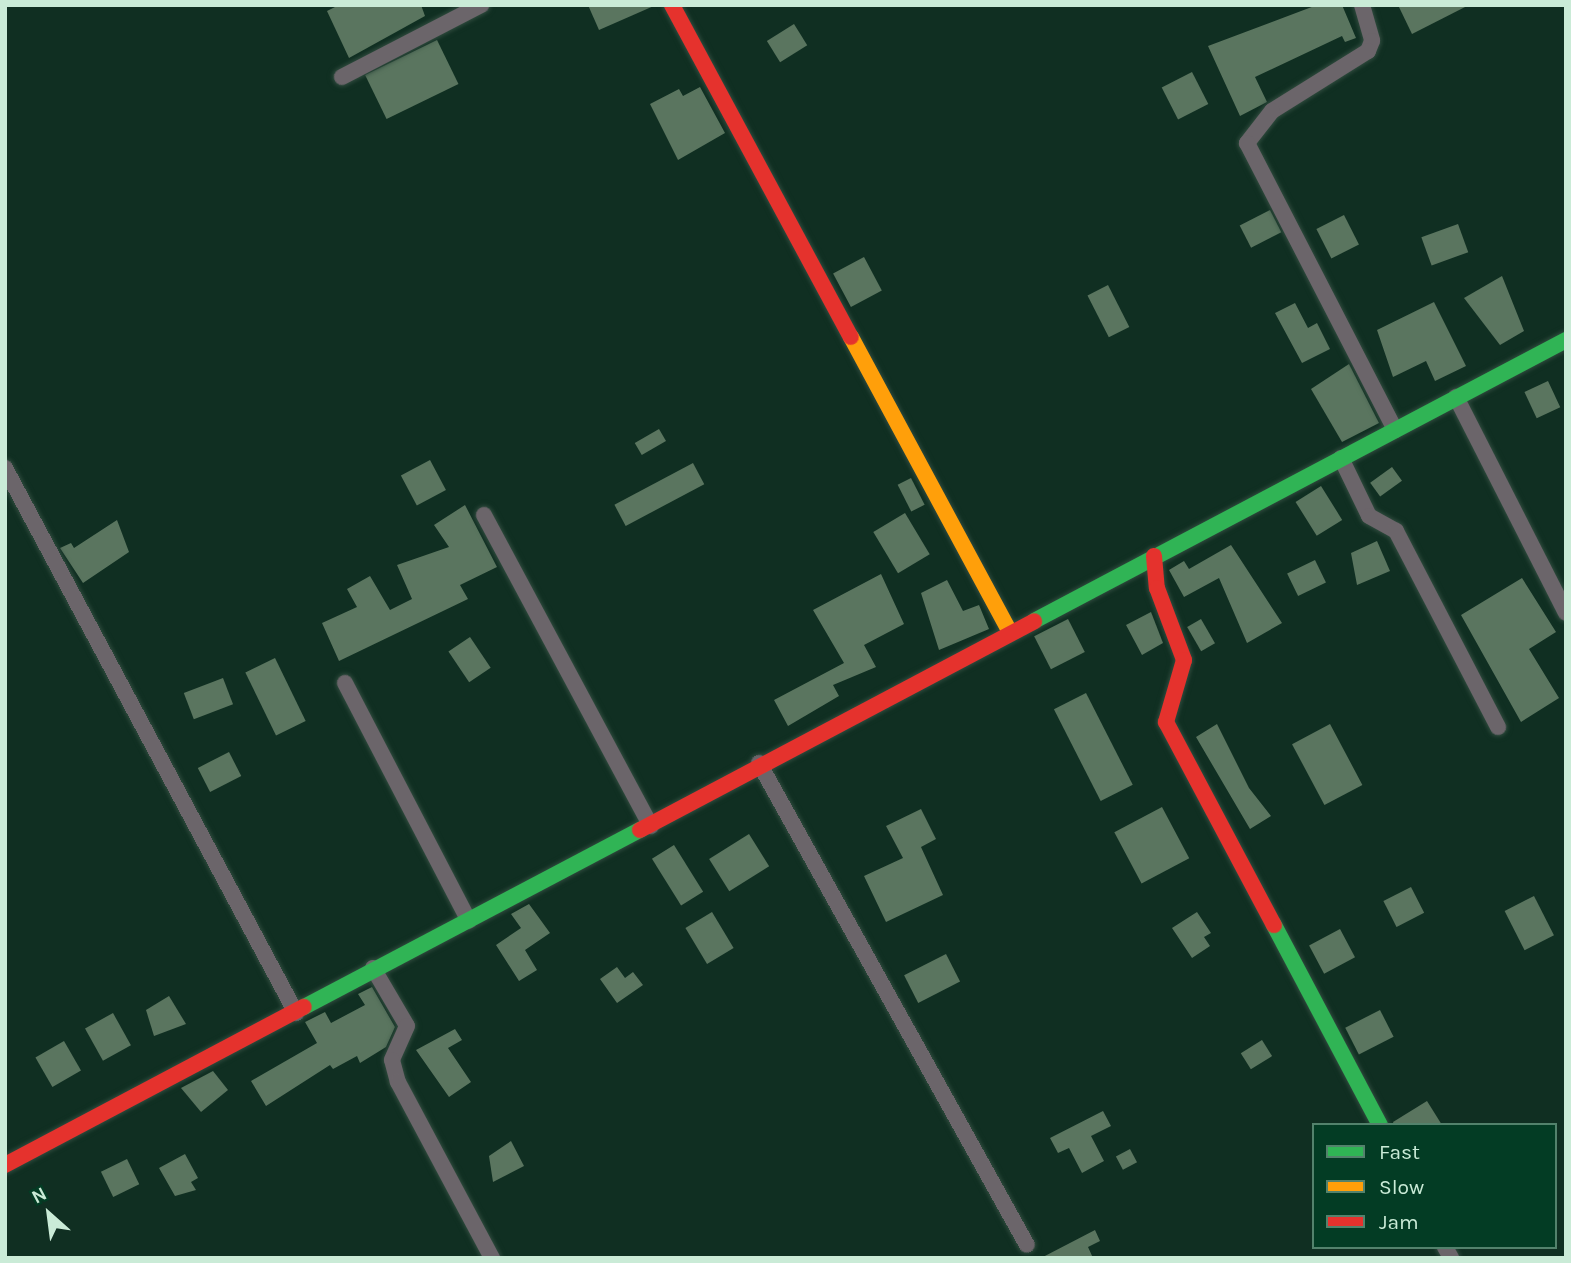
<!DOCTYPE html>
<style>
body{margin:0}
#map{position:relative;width:1571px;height:1263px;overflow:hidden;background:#102f22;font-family:Karla,sans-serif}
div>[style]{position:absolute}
.building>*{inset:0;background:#5a755f;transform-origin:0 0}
.roads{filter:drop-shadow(0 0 2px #304b3e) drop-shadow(0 0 2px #304b3e)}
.street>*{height:16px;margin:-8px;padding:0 8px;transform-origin:8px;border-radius:8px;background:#6b656a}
.fast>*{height:16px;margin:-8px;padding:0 8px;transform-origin:8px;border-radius:8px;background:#30b455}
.slow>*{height:16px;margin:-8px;padding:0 8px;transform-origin:8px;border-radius:8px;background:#ff9f0a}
.jam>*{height:16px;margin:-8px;padding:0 8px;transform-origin:8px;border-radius:8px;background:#e5322d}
span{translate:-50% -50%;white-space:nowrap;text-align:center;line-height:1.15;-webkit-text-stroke:7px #033c24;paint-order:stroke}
.frame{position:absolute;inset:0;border:7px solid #caebd7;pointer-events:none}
.legend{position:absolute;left:1312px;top:1123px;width:245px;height:126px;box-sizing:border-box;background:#033c24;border:2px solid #53826c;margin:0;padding:9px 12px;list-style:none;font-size:21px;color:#caebd7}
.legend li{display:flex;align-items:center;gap:14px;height:35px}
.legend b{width:35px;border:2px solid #53826c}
.north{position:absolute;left:14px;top:1179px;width:70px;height:70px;-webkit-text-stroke:5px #033c24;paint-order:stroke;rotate:332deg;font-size:19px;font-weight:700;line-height:28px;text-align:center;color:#caebd7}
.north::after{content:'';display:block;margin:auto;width:24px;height:32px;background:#caebd7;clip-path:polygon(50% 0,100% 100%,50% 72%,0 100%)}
</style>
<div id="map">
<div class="building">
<i style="clip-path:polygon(339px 5px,421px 5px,425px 16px,349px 58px,327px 11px)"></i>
<i style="clip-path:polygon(588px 5px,656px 5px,599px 30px)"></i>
<i style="clip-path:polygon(1317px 5px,1342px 5px,1356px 38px,1345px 42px,1342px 36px,1255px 77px,1267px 102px,1240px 116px,1208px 46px)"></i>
<i style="clip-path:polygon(1398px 5px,1469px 5px,1412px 34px)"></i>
<i style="left:794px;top:24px;width:25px;height:32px;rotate:58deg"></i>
<i style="left:437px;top:40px;width:49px;height:80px;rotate:64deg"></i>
<i style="left:1192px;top:72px;width:36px;height:34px;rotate:63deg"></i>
<i style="clip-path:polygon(700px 87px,725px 133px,678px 160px,650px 104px,679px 89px,683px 96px)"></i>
<i style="left:1270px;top:210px;width:25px;height:34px;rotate:63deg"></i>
<i style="left:1344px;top:215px;width:33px;height:31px;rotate:63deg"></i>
<i style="left:1458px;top:224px;width:30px;height:39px;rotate:70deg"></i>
<i style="left:864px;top:257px;width:38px;height:35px;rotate:62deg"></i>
<i style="clip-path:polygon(1502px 276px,1524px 331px,1500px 345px,1464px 298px)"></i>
<i style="left:1108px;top:285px;width:47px;height:23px;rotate:63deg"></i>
<i style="clip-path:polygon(1434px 302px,1466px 366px,1435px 381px,1426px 361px,1393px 377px,1377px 330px)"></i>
<i style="clip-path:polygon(1295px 303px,1308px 328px,1317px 323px,1330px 349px,1302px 363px,1275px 313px)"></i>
<i style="clip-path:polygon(1349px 364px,1379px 423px,1342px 442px,1311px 389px)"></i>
<i style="left:1548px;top:381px;width:29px;height:26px;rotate:65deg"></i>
<i style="left:659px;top:429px;width:14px;height:28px;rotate:60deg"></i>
<i style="left:430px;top:460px;width:34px;height:33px;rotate:62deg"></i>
<i style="left:693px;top:463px;width:24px;height:89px;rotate:62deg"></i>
<i style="left:1392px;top:467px;width:17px;height:27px;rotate:54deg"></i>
<i style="left:911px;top:478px;width:30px;height:15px;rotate:63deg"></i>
<i style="left:1321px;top:486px;width:40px;height:30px;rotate:58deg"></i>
<i style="clip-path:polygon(465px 505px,497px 567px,460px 585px,468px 599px,339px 661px,322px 623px,357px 607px,347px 589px,370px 576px,390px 610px,412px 599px,397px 565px,449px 547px,434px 525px)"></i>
<i style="left:905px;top:513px;width:48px;height:37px;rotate:59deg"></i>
<i style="clip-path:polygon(117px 520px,129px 552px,83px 583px,60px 548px,71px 543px,74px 548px)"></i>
<i style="clip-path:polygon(1377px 541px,1390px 571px,1357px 585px,1351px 553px)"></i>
<i style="clip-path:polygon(1231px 545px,1282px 623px,1247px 643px,1219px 578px,1184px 597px,1169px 570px,1184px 561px,1189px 569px)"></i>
<i style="left:1315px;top:560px;width:25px;height:31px;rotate:64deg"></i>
<i style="clip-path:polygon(881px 574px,904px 624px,864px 645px,876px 667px,833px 685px,839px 696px,788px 726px,774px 700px,844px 663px,813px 610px)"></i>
<i style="clip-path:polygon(1522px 578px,1556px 632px,1529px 649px,1559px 698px,1521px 722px,1461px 615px)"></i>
<i style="clip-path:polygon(947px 580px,963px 611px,979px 605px,989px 629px,939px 650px,921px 593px)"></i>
<i style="clip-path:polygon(1151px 612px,1163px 643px,1142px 655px,1126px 625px)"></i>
<i style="left:1068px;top:619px;width:37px;height:38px;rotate:63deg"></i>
<i style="left:1201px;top:619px;width:28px;height:16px;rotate:60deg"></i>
<i style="left:470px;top:637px;width:37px;height:26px;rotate:56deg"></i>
<i style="left:275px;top:658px;width:70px;height:33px;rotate:64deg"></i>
<i style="left:223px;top:678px;width:28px;height:42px;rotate:69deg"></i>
<i style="left:1086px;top:693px;width:103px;height:36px;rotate:63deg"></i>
<i style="clip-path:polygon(1217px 724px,1249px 788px,1271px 816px,1250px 829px,1196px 737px)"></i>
<i style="left:1330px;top:724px;width:69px;height:43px;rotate:62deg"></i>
<i style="left:229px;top:752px;width:27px;height:35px;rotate:63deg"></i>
<i style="left:1162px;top:807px;width:58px;height:54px;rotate:62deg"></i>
<i style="clip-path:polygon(921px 809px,936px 839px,921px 847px,943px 895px,886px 922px,864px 876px,903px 858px,886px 826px)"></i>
<i style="left:749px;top:834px;width:38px;height:47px;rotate:58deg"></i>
<i style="left:674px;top:845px;width:55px;height:26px;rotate:58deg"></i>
<i style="left:1411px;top:887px;width:29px;height:31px;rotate:63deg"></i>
<i style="left:1534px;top:896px;width:44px;height:33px;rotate:63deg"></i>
<i style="clip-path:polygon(529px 904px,550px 933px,525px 950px,537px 970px,519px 981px,496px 945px,521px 928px,511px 914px)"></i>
<i style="left:712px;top:912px;width:42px;height:31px;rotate:59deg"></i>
<i style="clip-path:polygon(1197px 912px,1211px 933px,1204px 937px,1210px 946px,1192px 958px,1172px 928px)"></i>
<i style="left:1340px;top:929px;width:32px;height:35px;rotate:62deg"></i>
<i style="left:946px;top:954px;width:31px;height:47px;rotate:63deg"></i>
<i style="clip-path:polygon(617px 967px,625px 978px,633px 972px,643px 985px,617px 1003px,600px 979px)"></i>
<i style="clip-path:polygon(372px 987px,395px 1027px,386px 1047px,360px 1063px,357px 1056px,333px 1069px,330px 1065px,266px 1106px,251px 1081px,317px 1043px,305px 1022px,325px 1012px,331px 1023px,365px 1005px,358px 994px)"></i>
<i style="clip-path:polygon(169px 996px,186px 1024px,154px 1036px,146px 1010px)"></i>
<i style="left:1380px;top:1010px;width:30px;height:39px;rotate:63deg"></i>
<i style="left:113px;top:1013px;width:37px;height:32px;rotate:61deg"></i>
<i style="clip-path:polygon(455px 1029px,462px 1040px,448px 1048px,471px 1082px,449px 1097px,416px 1050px)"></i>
<i style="left:1262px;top:1040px;width:19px;height:25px;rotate:58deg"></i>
<i style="left:64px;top:1041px;width:34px;height:33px;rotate:60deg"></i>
<i style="clip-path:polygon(213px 1071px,228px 1090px,201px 1112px,181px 1088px)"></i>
<i style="clip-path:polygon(1427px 1101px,1442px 1125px,1394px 1125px,1393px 1122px)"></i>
<i style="clip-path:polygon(1103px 1111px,1111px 1126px,1091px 1136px,1104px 1161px,1082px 1173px,1069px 1148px,1058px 1153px,1050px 1138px)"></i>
<i style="clip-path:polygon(511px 1141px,524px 1166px,493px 1182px,489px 1156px)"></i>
<i style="left:1130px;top:1149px;width:15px;height:16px;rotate:62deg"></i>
<i style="clip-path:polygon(185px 1154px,198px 1178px,191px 1182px,196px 1190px,175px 1196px,159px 1168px)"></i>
<i style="left:127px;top:1159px;width:28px;height:29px;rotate:64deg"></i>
<i style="clip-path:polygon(1095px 1230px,1100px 1241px,1088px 1247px,1093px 1258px,1041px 1258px)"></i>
</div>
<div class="roads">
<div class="street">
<i style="left:1362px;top:5px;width:37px;rotate:74deg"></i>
<i style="left:1372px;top:41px;width:11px;rotate:112deg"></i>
<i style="left:1368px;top:51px;width:113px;rotate:148deg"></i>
<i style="left:1272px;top:111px;width:41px;rotate:128deg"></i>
<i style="left:1247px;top:143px;width:323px;rotate:62.7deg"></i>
<i style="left:342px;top:77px;width:157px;rotate:-27.4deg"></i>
<i style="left:1456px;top:397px;width:242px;rotate:63deg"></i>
<i style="left:1341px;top:458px;width:64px;rotate:64.2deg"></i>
<i style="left:1369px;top:516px;width:31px;rotate:29deg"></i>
<i style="left:1396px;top:531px;width:221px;rotate:62.5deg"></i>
<i style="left:5px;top:468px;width:618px;rotate:61.9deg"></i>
<i style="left:484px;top:515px;width:353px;rotate:61.8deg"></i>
<i style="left:345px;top:683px;width:268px;rotate:62.5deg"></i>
<i style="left:759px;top:763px;width:551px;rotate:60.93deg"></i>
<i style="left:373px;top:968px;width:67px;rotate:59.6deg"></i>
<i style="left:407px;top:1026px;width:37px;rotate:114deg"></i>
<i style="left:392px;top:1060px;width:23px;rotate:75deg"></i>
<i style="left:398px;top:1082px;width:200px;rotate:61.9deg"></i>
<i style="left:1445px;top:1247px;width:13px;rotate:61deg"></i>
</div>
<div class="fast">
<i style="left:1034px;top:621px;width:602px;rotate:-27.84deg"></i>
<i style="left:1274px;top:925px;width:226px;rotate:62.1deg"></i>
<i style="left:304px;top:1007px;width:380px;rotate:-27.8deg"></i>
</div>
<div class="slow">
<i style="left:851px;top:337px;width:334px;rotate:61.7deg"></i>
</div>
<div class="jam">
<i style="left:672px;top:5px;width:377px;rotate:61.7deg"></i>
<i style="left:1154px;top:556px;width:32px;rotate:85deg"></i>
<i style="left:1157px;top:588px;width:77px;rotate:69.4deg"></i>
<i style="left:1184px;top:660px;width:65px;rotate:106.2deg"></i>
<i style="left:1166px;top:722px;width:230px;rotate:62deg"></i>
<i style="left:640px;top:830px;width:446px;rotate:-27.9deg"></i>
<i style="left:5px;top:1165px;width:338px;rotate:-27.9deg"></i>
</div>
</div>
<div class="frame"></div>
<ul class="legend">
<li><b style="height:9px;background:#30b455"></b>Fast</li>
<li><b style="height:9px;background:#ff9f0a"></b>Slow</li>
<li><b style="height:9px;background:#e5322d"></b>Jam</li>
</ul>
<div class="north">N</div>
</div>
